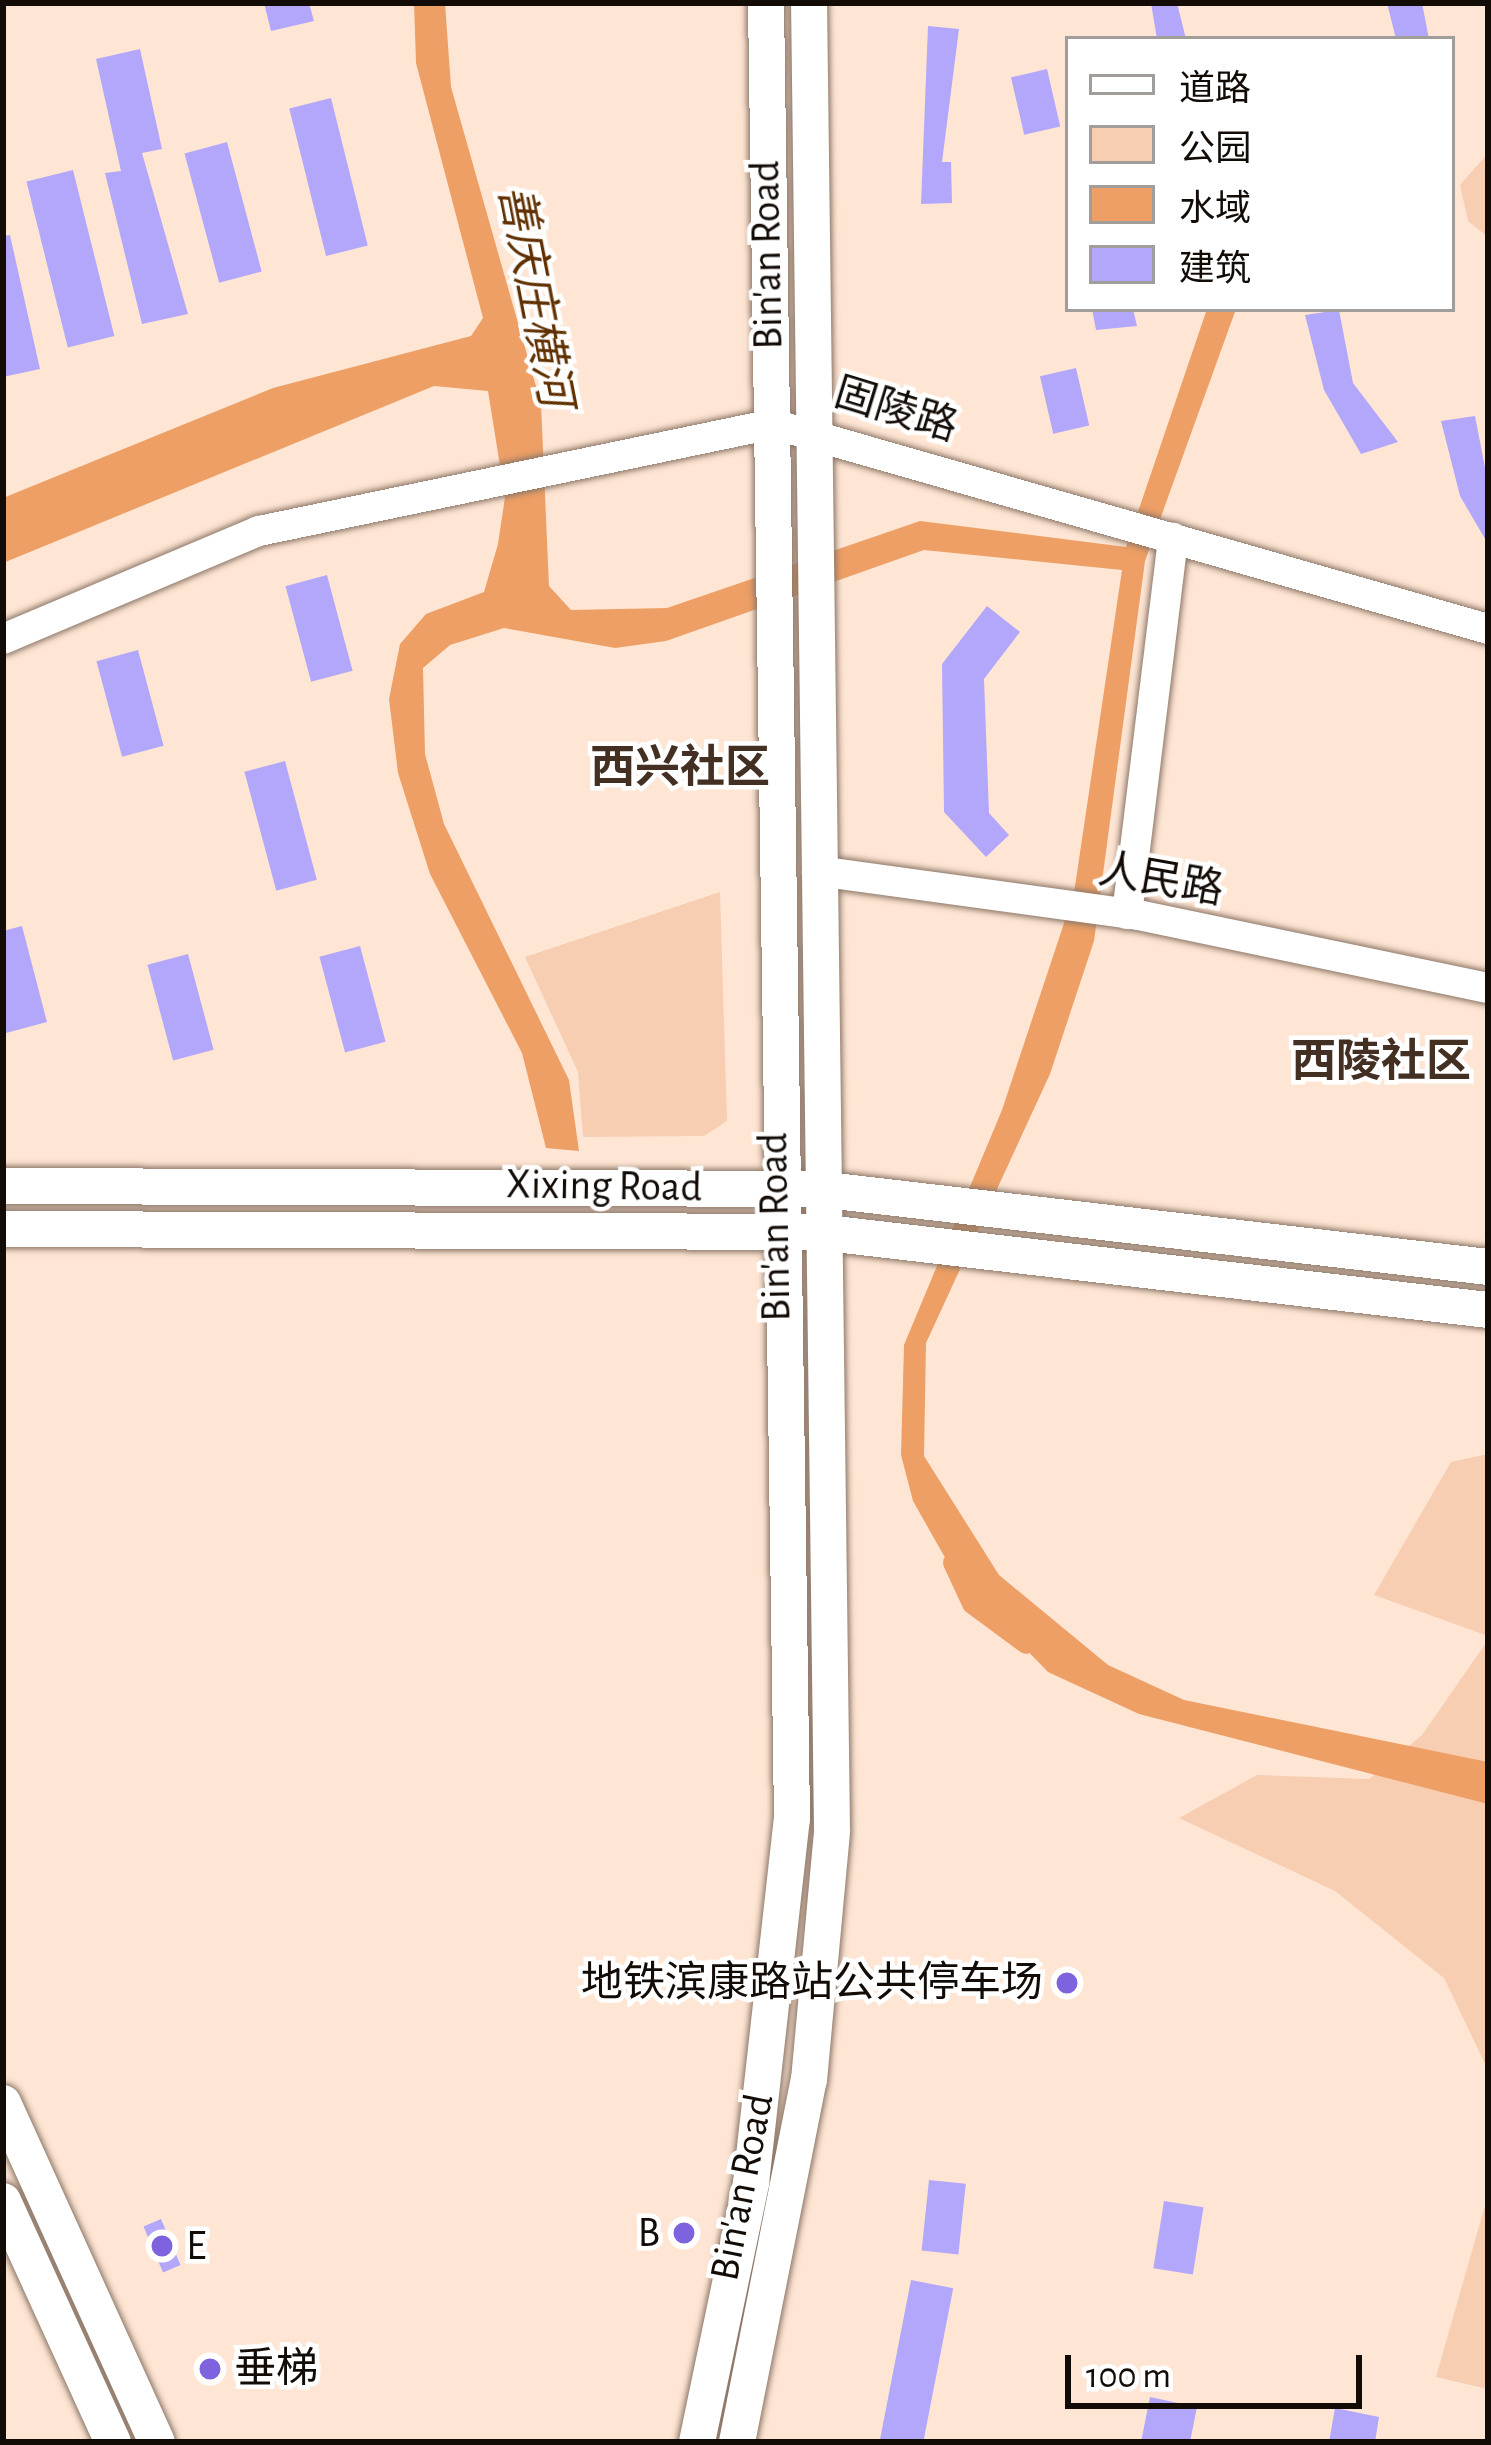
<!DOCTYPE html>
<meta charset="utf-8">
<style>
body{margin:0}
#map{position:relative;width:1491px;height:2445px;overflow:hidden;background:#ffe6d4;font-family:"Alegreya Sans","Noto Sans SC",sans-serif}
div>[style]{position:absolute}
.green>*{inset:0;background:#f7ceb2}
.water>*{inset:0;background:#ed9f65}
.canal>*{height:21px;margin:-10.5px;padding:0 10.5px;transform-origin:10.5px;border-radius:10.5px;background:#ed9f65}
.building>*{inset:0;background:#b2a7fb;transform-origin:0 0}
.roads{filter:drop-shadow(0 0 3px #8c7667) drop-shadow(0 0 3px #8c7667)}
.minor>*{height:30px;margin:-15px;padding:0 15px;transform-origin:15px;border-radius:15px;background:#fff}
.major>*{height:36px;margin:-18px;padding:0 18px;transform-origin:18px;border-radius:18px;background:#fff}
.dots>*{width:33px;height:33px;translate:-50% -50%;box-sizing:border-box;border:6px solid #fff;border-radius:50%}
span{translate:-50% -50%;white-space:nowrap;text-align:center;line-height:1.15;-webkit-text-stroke:9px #fff;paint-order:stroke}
.street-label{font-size:42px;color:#130b06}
.poi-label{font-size:42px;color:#130b06}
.right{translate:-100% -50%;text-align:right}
.left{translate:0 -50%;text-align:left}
.water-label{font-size:45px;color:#613000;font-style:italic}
.neighbourhood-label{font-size:45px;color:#433022;font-weight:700}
.frame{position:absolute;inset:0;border:6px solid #130b06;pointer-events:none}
.legend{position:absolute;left:1065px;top:36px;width:390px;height:276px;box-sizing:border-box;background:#fff;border:3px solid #a19d9b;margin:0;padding:15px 21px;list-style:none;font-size:36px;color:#130b06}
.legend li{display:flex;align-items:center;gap:24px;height:60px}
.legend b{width:60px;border:3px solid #a19d9b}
.scale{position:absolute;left:1065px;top:2355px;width:297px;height:54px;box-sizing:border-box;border:6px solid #130b06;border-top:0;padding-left:15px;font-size:36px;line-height:42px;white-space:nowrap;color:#130b06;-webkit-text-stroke:9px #fff;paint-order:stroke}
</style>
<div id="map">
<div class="green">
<i style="clip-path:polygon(1488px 153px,1488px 237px,1468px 221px,1460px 185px)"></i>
<i style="clip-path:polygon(720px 892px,727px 1121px,704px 1136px,583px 1137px,578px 1072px,525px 957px)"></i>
<i style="clip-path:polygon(1488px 1454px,1488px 1636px,1374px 1595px,1451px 1462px)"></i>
<i style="clip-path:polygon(1488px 1640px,1488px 2070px,1444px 1978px,1335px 1891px,1179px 1818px,1257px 1775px,1369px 1779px,1422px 1735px)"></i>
<i style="clip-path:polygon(1488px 2195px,1488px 2389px,1436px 2377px)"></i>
</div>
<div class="water">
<i style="clip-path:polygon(414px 3px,445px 3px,451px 87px,541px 404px,549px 586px,571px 610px,667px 608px,920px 521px,1126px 547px,1207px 309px,1236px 309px,1145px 561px,1094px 941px,1050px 1074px,926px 1343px,924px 1456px,999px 1575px,1108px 1665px,1184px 1700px,1488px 1762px,1488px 1804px,1139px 1714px,1048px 1672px,956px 1577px,913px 1501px,901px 1455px,904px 1345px,1002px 1110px,1074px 893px,1122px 570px,924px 550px,666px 641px,615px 648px,504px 628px,450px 645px,423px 668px,425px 754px,444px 824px,569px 1080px,579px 1151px,546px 1148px,522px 1053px,430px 874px,398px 773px,389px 699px,400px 644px,426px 614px,484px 592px,498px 544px,505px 497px,488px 391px,434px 386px,3px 563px,3px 498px,273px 388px,471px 336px,483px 318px,416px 63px)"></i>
</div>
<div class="canal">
<i style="left:953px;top:1562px;width:45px;rotate:65.1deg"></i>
<i style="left:972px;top:1603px;width:67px;rotate:36.5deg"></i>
</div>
<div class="building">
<i style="clip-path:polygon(264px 3px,309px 3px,314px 21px,271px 31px)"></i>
<i style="clip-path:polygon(1151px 3px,1177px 3px,1186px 39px,1157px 39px)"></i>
<i style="clip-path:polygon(1387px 3px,1422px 3px,1429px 39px,1396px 39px)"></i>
<i style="clip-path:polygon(928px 26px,959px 29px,942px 162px,951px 162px,952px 203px,921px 204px)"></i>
<i style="clip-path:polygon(140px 49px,162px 149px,142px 153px,188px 314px,142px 324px,105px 173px,121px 171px,96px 59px)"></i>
<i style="left:1047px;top:69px;width:59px;height:37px;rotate:77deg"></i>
<i style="left:331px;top:98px;width:152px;height:43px;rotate:76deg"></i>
<i style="left:227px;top:142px;width:134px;height:44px;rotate:75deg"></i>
<i style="left:73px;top:170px;width:171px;height:48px;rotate:76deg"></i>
<i style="clip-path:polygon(10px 235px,40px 369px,3px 377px,3px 236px)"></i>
<i style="clip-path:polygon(1092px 309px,1133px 309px,1137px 326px,1096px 330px)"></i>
<i style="clip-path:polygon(1339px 310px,1353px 383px,1398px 442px,1361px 454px,1324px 390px,1305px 315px)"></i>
<i style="left:1076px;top:368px;width:59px;height:37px;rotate:77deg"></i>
<i style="clip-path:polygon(1475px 416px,1488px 483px,1488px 544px,1460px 496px,1441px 421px)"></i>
<i style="left:327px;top:575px;width:99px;height:43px;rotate:75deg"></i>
<i style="clip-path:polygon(987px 606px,1020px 632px,984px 679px,989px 813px,1009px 835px,986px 857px,944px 812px,942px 664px)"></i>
<i style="left:138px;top:650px;width:99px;height:43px;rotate:75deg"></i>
<i style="left:285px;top:761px;width:123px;height:42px;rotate:75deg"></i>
<i style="clip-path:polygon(22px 926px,47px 1022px,6px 1033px,3px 931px)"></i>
<i style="left:360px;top:946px;width:99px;height:42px;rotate:75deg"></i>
<i style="left:188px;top:954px;width:99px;height:42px;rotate:75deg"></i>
<i style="left:929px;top:2180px;width:37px;height:71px;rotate:6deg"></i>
<i style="left:1164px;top:2201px;width:40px;height:68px;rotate:9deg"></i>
<i style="left:161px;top:2219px;width:50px;height:19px;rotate:67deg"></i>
<i style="left:911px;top:2280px;width:43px;height:165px;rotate:11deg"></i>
<i style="clip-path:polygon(1150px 2397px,1197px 2407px,1190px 2442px,1141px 2442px)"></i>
<i style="clip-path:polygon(1335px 2408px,1379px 2417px,1375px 2442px,1329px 2442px)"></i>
</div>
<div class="roads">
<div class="minor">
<i style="left:3px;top:639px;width:278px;rotate:-22.9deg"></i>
<i style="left:259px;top:531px;width:525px;rotate:-11.76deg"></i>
<i style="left:773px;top:424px;width:744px;rotate:16deg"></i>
<i style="left:817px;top:871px;width:324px;rotate:7.8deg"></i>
<i style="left:1138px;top:915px;width:358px;rotate:11.8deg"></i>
<i style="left:1127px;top:914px;width:379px;rotate:-83deg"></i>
</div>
<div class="major">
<i style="left:3px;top:1186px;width:815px;rotate:0.21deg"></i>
<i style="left:818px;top:1189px;width:675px;rotate:6.64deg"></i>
<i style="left:3px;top:1229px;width:815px;rotate:0.21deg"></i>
<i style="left:818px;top:1232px;width:675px;rotate:6.64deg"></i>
<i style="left:3px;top:2103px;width:372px;rotate:65.6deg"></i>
<i style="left:3px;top:2201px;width:265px;rotate:65.5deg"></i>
<i style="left:697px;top:2442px;width:265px;rotate:-78.2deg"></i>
<i style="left:751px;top:2183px;width:366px;rotate:-83.6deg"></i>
<i style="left:792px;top:1819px;width:1816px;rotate:-90.82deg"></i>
<i style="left:737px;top:2442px;width:369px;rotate:-78.8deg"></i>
<i style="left:809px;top:2080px;width:251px;rotate:-84.7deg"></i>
<i style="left:832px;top:1830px;width:1827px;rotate:-90.72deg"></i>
</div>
</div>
<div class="dots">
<i style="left:1067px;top:1983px;background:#7d63de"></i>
<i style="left:684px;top:2233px;background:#7d63de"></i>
<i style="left:162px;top:2246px;background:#7d63de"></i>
<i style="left:210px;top:2369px;background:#7d63de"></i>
</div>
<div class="street-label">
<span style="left:767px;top:255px;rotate:-91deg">Bin'an Road</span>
<span style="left:896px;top:410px;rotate:17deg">固陵路</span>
<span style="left:1161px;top:880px;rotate:10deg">人民路</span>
<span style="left:604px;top:1186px;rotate:1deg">Xixing Road</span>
<span style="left:775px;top:1227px;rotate:-91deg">Bin'an Road</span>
<span style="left:742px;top:2187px;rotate:-79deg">Bin'an Road</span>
</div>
<div class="poi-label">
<span class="right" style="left:1043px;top:1983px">地铁滨康路站公共停车场</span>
<span class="right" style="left:660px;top:2233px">B</span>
<span class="left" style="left:186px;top:2246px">E</span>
<span class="left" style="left:234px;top:2369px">垂梯</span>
</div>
<div class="water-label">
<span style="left:534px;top:296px;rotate:79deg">善庆庄横河</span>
</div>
<div class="neighbourhood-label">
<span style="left:680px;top:769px">西兴社区</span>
<span style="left:1381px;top:1063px">西陵社区</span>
</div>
<div class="frame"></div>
<ul class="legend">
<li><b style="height:15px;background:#fff"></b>道路</li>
<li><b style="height:33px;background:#f7ceb2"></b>公园</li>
<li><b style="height:33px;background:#ed9f65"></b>水域</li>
<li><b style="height:33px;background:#b2a7fb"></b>建筑</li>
</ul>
<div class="scale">100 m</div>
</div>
